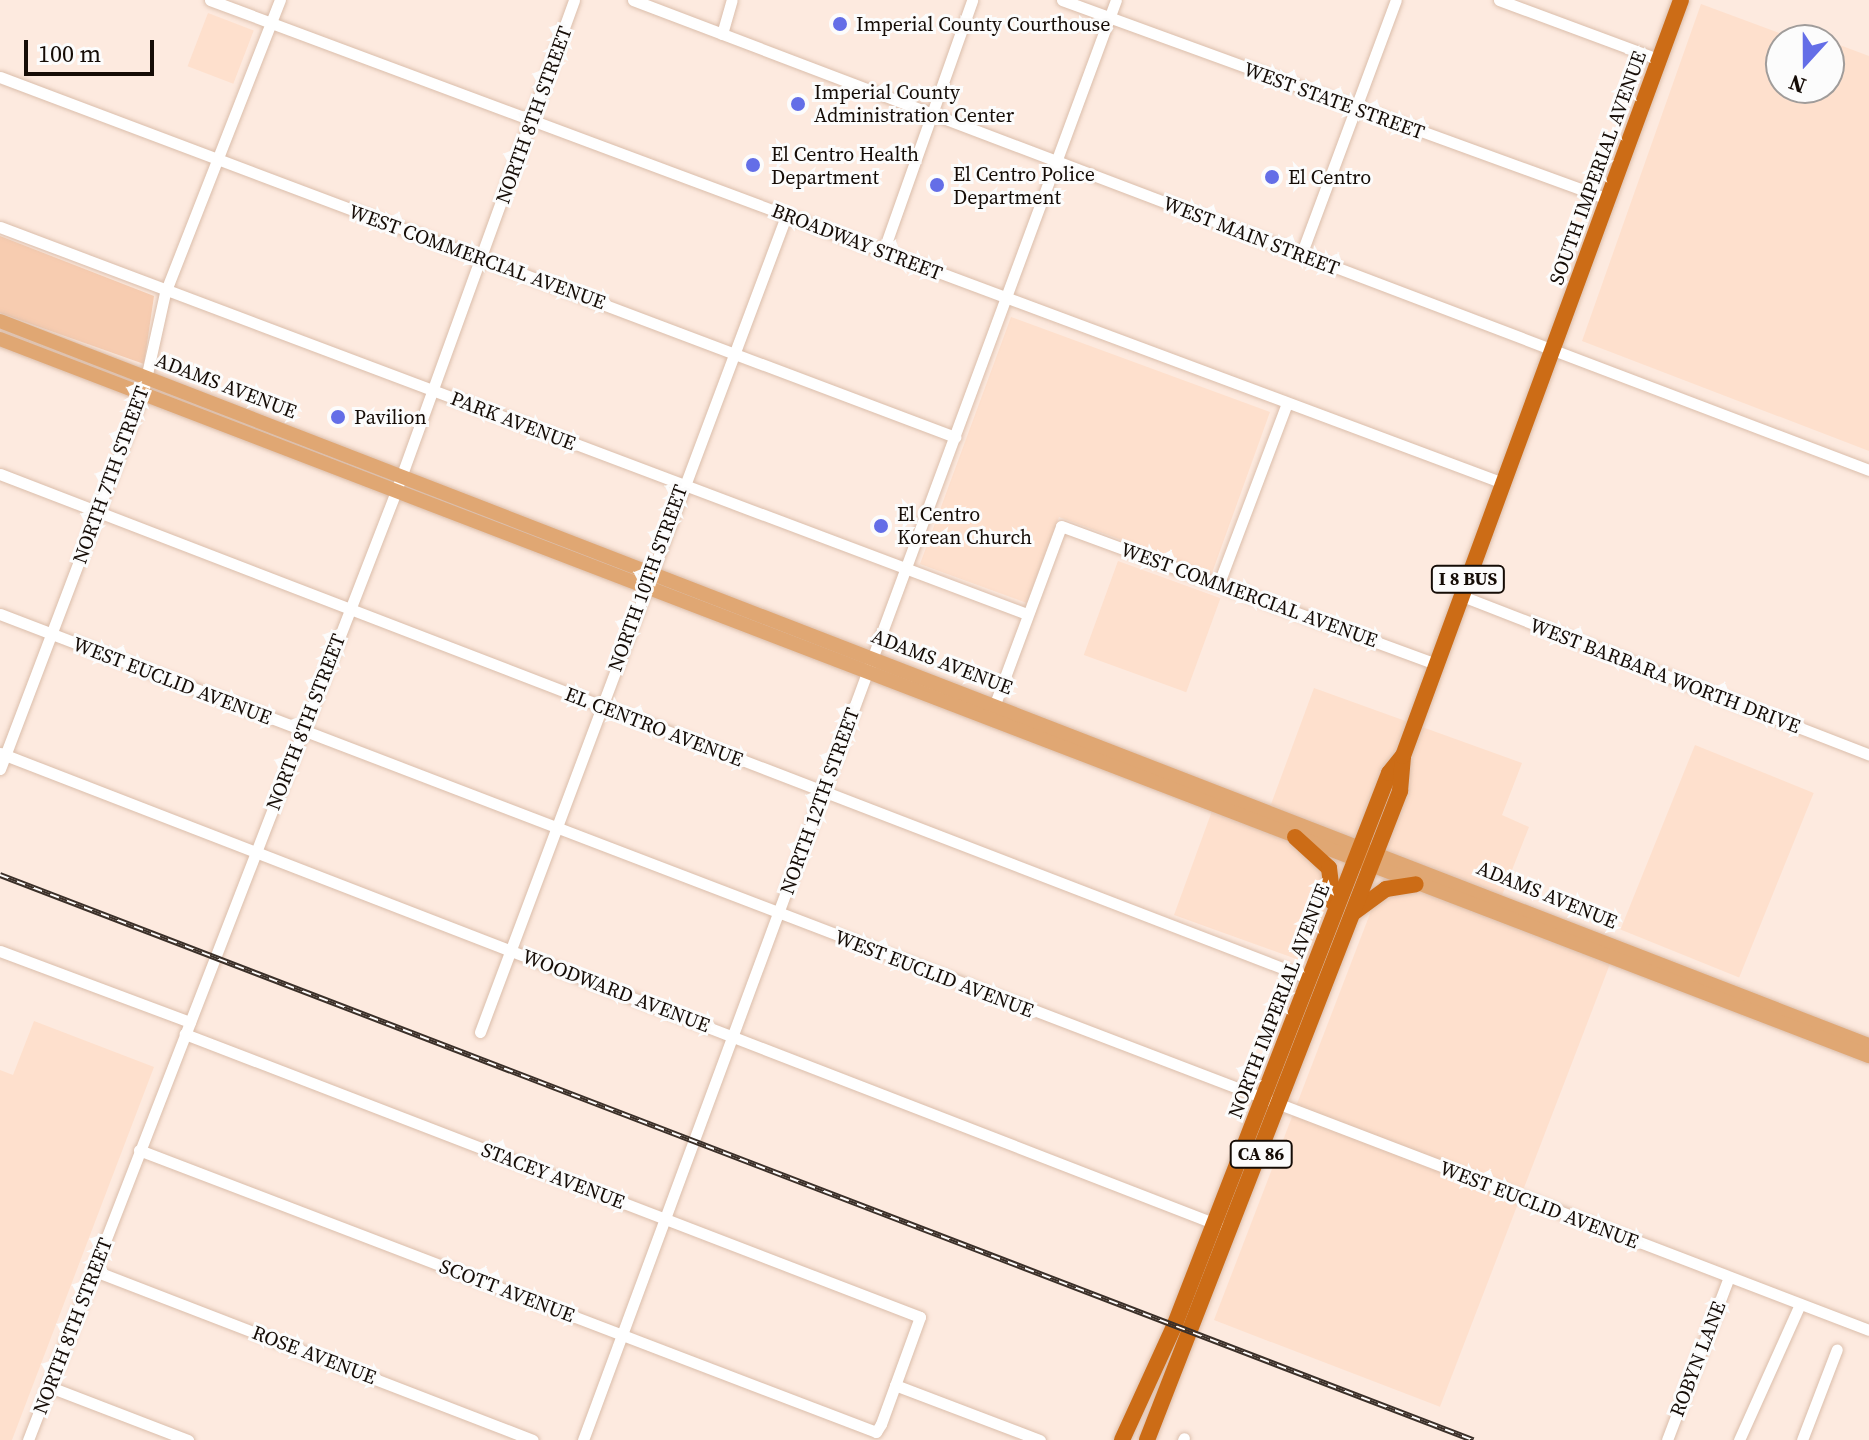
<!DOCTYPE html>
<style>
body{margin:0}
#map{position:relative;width:1869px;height:1440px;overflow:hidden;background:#fdeadf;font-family:"Source Serif 4",serif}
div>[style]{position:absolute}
.built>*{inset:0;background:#fee0cd;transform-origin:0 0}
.green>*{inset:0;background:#f7ccb0}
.roads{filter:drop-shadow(0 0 2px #dbbeab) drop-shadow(0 0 2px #dbbeab)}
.minor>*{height:11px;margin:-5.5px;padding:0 5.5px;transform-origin:5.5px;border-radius:5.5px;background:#fff}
.major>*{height:14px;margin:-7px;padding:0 7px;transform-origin:7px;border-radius:7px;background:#e0a773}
.highway>*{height:16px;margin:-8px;padding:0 8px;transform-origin:8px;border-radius:8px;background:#cc6c16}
.rail>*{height:6px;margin-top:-3px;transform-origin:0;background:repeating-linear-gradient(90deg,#fcfcfc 0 9px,#3b3029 0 18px);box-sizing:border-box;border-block:2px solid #3b3029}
.dots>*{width:22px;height:22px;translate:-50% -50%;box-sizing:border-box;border:4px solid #fcfcfc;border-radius:50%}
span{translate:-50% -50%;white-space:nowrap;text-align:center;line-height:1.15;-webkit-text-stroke:6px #fcfcfc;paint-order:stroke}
.shield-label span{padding:2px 6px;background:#fcfcfc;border:2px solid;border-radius:6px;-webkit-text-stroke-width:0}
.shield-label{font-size:18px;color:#150c06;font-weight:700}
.poi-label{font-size:20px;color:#150c06}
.left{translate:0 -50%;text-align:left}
.street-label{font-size:20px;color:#150c06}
.north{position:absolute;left:1765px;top:24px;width:80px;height:80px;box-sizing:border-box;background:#fcfcfc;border:2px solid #a09c9a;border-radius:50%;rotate:201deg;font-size:22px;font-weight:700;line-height:32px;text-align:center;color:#150c06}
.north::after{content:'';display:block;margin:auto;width:28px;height:36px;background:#646ee7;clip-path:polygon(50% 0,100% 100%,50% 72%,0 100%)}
.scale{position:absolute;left:24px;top:40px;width:130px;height:36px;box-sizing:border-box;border:4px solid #150c06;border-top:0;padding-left:10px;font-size:24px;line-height:28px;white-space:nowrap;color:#150c06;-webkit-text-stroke:6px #fcfcfc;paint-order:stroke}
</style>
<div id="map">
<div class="built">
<i style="clip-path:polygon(1701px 4px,1798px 40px,1781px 40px,1781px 88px,1829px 88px,1829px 41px,1869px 56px,1869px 451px,1582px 341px)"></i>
<i style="left:208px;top:13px;width:49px;height:57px;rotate:21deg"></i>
<i style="clip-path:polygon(1011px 317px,1270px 412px,1212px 573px,1059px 517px,1027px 603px,920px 564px)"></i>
<i style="left:1118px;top:561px;width:109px;height:100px;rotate:20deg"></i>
<i style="clip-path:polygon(1314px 688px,1522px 763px,1502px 815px,1529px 827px,1501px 898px,1362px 843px,1313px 965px,1174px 915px,1220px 789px,1270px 807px)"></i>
<i style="left:1695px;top:745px;width:128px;height:199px;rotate:22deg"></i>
<i style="left:1386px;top:872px;width:242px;height:480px;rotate:21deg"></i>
<i style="clip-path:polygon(34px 1021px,154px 1067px,12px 1440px,0 1440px,0 1070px,13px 1075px)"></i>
</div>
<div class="green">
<i style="clip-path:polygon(0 236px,154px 296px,144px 364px,0 313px)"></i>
</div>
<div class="roads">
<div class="minor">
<i style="left:210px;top:0;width:1380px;rotate:20.48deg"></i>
<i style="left:633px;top:0;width:1322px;rotate:20.82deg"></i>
<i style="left:1062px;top:0;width:581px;rotate:20.03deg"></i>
<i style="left:1499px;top:0;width:172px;rotate:20.4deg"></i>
<i style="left:722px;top:34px;width:35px;rotate:-74deg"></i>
<i style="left:0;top:77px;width:1021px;rotate:20.65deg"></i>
<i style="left:0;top:227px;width:1097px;rotate:20.65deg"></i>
<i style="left:883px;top:252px;width:267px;rotate:-70.5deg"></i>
<i style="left:1301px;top:255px;width:272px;rotate:-69.6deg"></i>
<i style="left:0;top:474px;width:1402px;rotate:21.07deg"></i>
<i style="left:1219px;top:583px;width:192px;rotate:-69.3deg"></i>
<i style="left:1462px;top:596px;width:437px;rotate:21.3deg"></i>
<i style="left:0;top:614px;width:2001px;rotate:20.96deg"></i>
<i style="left:992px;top:712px;width:198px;rotate:-69.6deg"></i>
<i style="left:1061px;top:526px;width:401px;rotate:20.2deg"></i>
<i style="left:0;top:753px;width:1307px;rotate:21.17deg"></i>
<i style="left:0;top:769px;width:403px;rotate:-69.2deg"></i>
<i style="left:143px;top:392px;width:101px;rotate:-77.5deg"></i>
<i style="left:165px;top:293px;width:315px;rotate:-68.6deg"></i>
<i style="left:0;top:951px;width:203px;rotate:20.5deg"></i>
<i style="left:480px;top:1032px;width:871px;rotate:-69.44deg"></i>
<i style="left:139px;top:1150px;width:789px;rotate:20.94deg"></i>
<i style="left:876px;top:1432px;width:9px;rotate:-58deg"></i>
<i style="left:881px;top:1424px;width:114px;rotate:-70deg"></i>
<i style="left:920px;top:1317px;width:788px;rotate:-158.94deg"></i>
<i style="left:95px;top:1271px;width:469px;rotate:21.1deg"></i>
<i style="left:895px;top:1385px;width:155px;rotate:20.8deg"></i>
<i style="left:50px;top:1387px;width:148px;rotate:21deg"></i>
<i style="left:28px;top:1440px;width:1018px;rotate:-68.8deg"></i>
<i style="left:396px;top:491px;width:522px;rotate:-70.07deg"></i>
<i style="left:583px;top:1440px;width:1535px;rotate:-69.69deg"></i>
<i style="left:1183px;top:1440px;width:2px;rotate:-63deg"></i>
<i style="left:1667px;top:1440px;width:174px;rotate:-69.2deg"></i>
<i style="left:1739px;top:1440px;width:149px;rotate:-65.8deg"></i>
<i style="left:1802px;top:1440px;width:97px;rotate:-69deg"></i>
</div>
<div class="major">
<i style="left:0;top:321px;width:2004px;rotate:21.18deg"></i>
<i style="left:0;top:339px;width:2002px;rotate:20.99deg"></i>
</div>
<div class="highway">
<i style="left:1295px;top:837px;width:46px;rotate:42.4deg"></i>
<i style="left:1329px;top:868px;width:35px;rotate:83deg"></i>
<i style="left:1353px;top:913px;width:41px;rotate:-36deg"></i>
<i style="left:1386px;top:889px;width:30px;rotate:-9deg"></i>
<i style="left:1122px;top:1440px;width:128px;rotate:-65.4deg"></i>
<i style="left:1175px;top:1324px;width:591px;rotate:-68.77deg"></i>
<i style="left:1389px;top:773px;width:22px;rotate:-51deg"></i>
<i style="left:1147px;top:1440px;width:697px;rotate:-68.7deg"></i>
<i style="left:1400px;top:791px;width:35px;rotate:-85deg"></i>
<i style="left:1403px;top:756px;width:805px;rotate:-69.81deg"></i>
</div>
</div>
<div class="rail">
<i style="left:0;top:875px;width:1578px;rotate:20.99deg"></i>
</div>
<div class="dots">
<i style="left:840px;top:24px;background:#646ee7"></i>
<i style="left:798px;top:104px;background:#646ee7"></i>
<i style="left:753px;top:165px;background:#646ee7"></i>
<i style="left:1272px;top:177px;background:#646ee7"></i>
<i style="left:937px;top:185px;background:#646ee7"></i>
<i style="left:338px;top:417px;background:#646ee7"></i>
<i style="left:881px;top:526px;background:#646ee7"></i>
</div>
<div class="shield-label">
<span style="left:1468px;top:579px">I 8 BUS</span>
<span style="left:1261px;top:1154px">CA 86</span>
</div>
<div class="poi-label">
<span class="left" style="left:856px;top:24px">Imperial County Courthouse</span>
<span class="left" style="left:814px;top:104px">Imperial County<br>Administration Center</span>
<span class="left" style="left:771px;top:166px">El Centro Health<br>Department</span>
<span class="left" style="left:953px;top:186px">El Centro Police<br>Department</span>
<span class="left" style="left:1288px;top:177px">El Centro</span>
<span class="left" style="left:354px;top:417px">Pavilion</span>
<span class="left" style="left:897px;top:526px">El Centro<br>Korean Church</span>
</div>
<div class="street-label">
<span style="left:1334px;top:101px;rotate:20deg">WEST STATE STREET</span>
<span style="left:534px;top:115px;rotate:-70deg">NORTH 8TH STREET</span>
<span style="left:1598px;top:168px;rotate:-70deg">SOUTH IMPERIAL AVENUE</span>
<span style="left:1251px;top:236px;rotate:21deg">WEST MAIN STREET</span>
<span style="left:857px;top:242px;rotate:21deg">BROADWAY STREET</span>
<span style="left:477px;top:257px;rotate:20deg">WEST COMMERCIAL AVENUE</span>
<span style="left:226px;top:386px;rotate:21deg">ADAMS AVENUE</span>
<span style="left:513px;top:421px;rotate:21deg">PARK AVENUE</span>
<span style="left:111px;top:475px;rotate:-70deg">NORTH 7TH STREET</span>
<span style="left:648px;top:578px;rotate:-70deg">NORTH 10TH STREET</span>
<span style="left:1249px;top:595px;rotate:20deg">WEST COMMERCIAL AVENUE</span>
<span style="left:942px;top:662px;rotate:21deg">ADAMS AVENUE</span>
<span style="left:1665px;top:676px;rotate:21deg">WEST BARBARA WORTH DRIVE</span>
<span style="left:172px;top:681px;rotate:21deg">WEST EUCLID AVENUE</span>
<span style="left:306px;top:722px;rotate:-69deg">NORTH 8TH STREET</span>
<span style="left:654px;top:727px;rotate:21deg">EL CENTRO AVENUE</span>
<span style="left:820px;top:801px;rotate:-70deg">NORTH 12TH STREET</span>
<span style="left:1547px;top:895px;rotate:22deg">ADAMS AVENUE</span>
<span style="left:934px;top:974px;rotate:21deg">WEST EUCLID AVENUE</span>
<span style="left:616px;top:991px;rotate:21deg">WOODWARD AVENUE</span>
<span style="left:1279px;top:1001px;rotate:-69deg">NORTH IMPERIAL AVENUE</span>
<span style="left:553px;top:1176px;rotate:21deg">STACEY AVENUE</span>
<span style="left:1539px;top:1205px;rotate:21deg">WEST EUCLID AVENUE</span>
<span style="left:507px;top:1291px;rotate:21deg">SCOTT AVENUE</span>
<span style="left:73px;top:1326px;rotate:-69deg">NORTH 8TH STREET</span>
<span style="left:314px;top:1355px;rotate:21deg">ROSE AVENUE</span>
<span style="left:1698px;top:1359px;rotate:-69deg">ROBYN LANE</span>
</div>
<div class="north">N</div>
<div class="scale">100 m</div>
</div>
